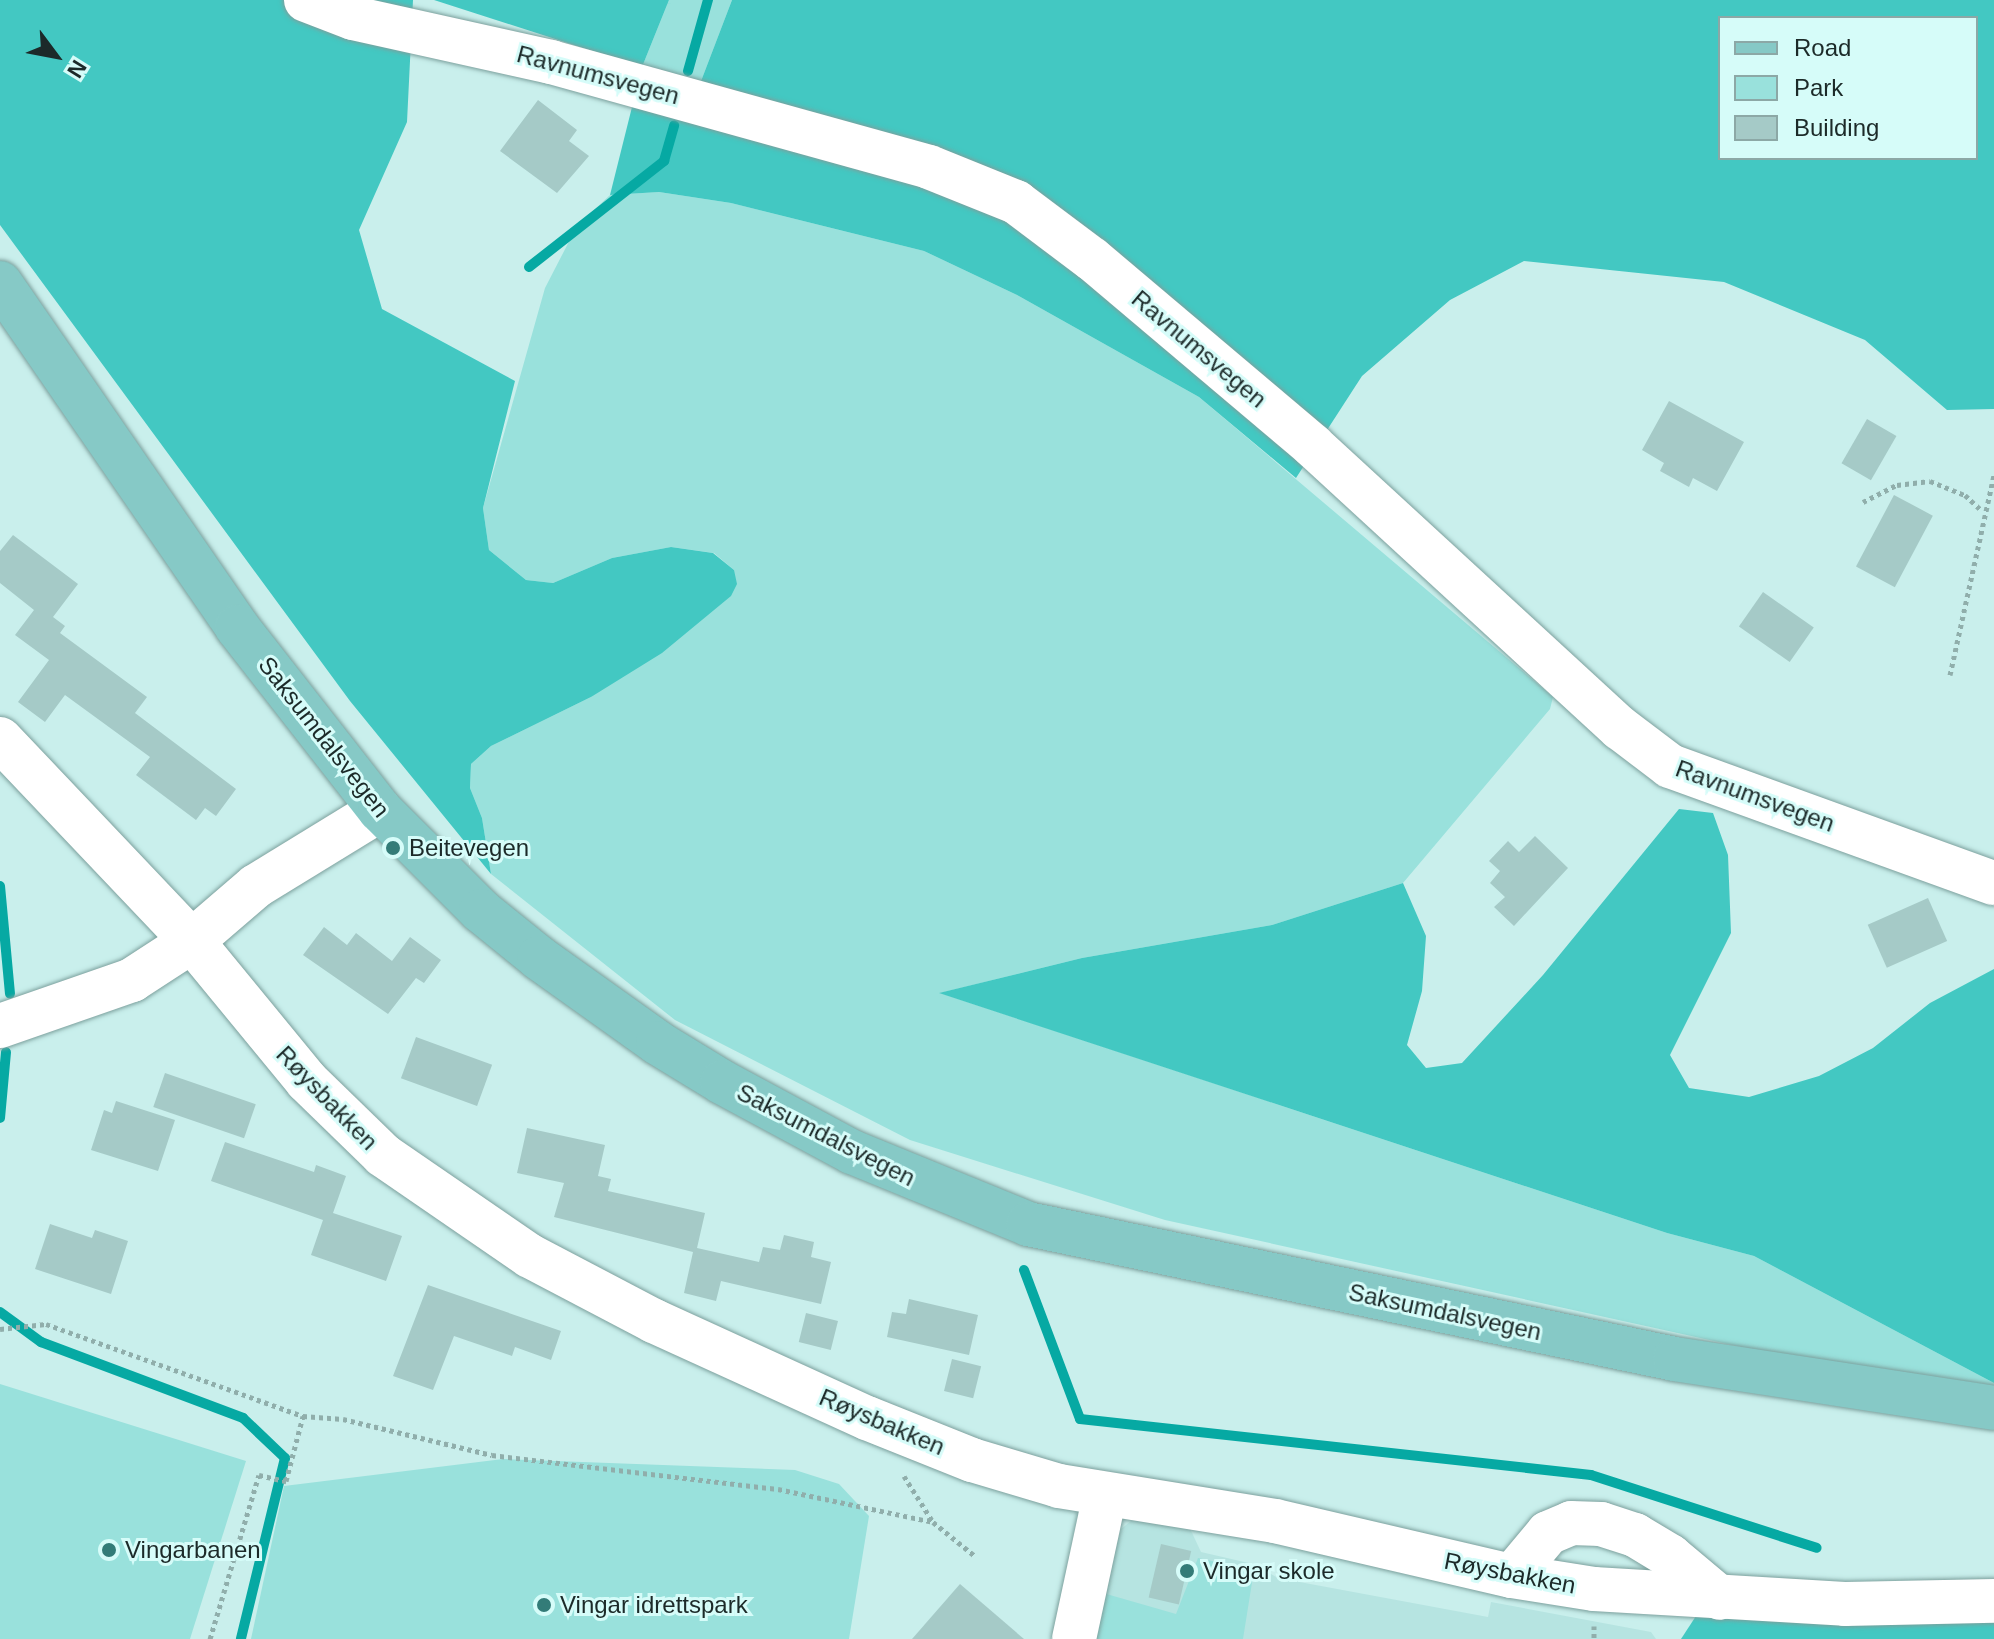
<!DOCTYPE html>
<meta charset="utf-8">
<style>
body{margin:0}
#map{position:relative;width:1994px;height:1639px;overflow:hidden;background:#c9efec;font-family:Arial,sans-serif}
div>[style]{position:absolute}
.built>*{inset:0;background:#b6e4e1}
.green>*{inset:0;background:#99e1dc}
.forest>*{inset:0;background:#43c8c2}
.stream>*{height:10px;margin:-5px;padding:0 5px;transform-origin:5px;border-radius:5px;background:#06a9a3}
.building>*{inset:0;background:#a5cac7;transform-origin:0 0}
.path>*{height:5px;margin-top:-2.5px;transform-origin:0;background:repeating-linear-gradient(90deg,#90aeab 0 4px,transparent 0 8px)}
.roads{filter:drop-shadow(0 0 2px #7ca09d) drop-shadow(0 0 2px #7ca09d)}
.minor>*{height:44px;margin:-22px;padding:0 22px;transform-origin:22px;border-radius:22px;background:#fff}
.major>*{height:44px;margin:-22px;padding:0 22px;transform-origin:22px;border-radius:22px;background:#86c9c6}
.dots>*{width:22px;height:22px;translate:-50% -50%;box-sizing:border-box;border:4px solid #d6fcf9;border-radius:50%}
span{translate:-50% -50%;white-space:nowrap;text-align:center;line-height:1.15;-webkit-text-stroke:6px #d6fcf9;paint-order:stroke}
.street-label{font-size:24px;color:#1c2a29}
.poi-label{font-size:24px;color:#1c2a29}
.left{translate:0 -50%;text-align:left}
.legend{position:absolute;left:1718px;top:16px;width:260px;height:144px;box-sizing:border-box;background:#d6fcf9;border:2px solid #8ca8a6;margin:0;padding:10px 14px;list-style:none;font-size:24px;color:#1c2a29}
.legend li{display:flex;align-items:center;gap:16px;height:40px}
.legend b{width:40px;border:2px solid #8ca8a6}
.north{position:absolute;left:16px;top:16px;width:80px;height:80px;-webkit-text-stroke:6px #d6fcf9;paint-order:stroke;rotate:122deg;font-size:22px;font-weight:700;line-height:32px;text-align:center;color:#1c2a29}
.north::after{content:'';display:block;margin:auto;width:28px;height:36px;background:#1c2a29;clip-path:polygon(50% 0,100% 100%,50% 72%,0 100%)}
</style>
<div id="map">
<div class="built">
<i style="clip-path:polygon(1136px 1517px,1186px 1520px,1201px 1552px,1253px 1564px,1278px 1578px,1488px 1617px,1491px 1602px,1651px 1632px,1656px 1639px,1090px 1639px,1121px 1529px)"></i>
</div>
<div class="green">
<i style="clip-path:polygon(669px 0,732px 0,698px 89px,642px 67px)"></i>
<i style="clip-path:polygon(659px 192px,731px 203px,924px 251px,1017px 295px,1199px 397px,1553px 697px,1550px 709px,1403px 883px,1272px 925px,1082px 958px,940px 993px,1667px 1233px,1754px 1256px,1994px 1383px,1994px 1392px,1782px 1356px,1165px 1220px,910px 1140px,675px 1020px,491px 874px,482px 818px,470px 788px,471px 764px,491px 746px,591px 697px,734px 570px,714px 553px,671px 547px,612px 558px,553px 583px,526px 580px,489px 550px,483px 508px,545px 288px,577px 226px,610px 195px)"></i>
<i style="clip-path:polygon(0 1384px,246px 1461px,190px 1639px,0 1639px)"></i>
<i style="clip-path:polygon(503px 1459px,795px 1470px,839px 1484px,869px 1516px,849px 1639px,251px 1639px,284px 1486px)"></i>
<i style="clip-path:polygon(1198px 1558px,1254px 1570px,1243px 1639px,1090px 1639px,1103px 1593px,1176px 1614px)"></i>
</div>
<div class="forest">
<i style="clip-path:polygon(0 0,413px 0,407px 122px,359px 230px,382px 309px,515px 381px,483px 508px,489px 550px,526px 580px,553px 583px,612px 558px,671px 547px,713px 553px,734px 570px,737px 584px,731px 596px,662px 653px,591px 697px,491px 746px,471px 764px,470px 788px,482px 818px,491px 874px,350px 701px,0 225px)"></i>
<i style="clip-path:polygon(evenodd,434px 0,669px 0,642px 67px,698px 89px,732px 0,1994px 0,1994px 409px,1947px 410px,1865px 340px,1724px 282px,1524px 261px,1450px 300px,1362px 376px,1296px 478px,1199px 397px,1017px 295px,924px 251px,731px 203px,659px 192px,610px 195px,642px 67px,434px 0,1720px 18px,1976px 18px,1976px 158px,1720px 158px,1720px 18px)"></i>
<i style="clip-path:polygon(1679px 809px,1713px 813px,1728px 855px,1731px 933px,1670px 1055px,1689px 1088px,1749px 1097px,1819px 1076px,1873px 1048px,1930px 1003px,1994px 969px,1994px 1383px,1754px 1256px,1667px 1233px,939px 993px,1082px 958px,1272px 925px,1403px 883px,1426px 936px,1422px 991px,1407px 1045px,1426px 1068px,1462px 1063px,1543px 975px)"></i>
<i style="clip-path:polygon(1696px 1616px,1994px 1619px,1994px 1639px,1681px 1639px)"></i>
</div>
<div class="stream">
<i style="left:688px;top:71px;width:74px;rotate:-74.3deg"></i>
<i style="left:529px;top:267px;width:172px;rotate:-38.1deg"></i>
<i style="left:664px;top:161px;width:37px;rotate:-74deg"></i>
<i style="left:0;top:886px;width:108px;rotate:84.7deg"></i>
<i style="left:0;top:1118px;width:66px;rotate:-84.8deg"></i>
<i style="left:1024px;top:1270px;width:159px;rotate:69.4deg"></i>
<i style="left:1080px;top:1419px;width:514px;rotate:6.25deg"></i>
<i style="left:1591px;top:1475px;width:237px;rotate:17.9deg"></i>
<i style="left:0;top:1312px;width:51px;rotate:36.2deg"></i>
<i style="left:41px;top:1342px;width:216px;rotate:20.6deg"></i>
<i style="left:243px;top:1418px;width:58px;rotate:43.6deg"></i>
<i style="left:285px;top:1458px;width:186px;rotate:103.7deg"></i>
</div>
<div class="building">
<i style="clip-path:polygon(538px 100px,577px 130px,569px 141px,589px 156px,557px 193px,500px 151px)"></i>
<i style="clip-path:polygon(1669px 401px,1744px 442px,1717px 491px,1693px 478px,1689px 487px,1660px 471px,1664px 463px,1642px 450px)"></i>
<i style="left:1867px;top:419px;width:34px;height:51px;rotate:30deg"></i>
<i style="left:1894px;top:495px;width:44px;height:81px;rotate:28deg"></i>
<i style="clip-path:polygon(13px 535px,78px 584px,53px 617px,65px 626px,60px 633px,147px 697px,135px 713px,236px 789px,216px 816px,205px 808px,196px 820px,136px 775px,150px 757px,65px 695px,45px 722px,18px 702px,49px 660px,15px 635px,34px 610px,0 583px,0 551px)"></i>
<i style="left:1763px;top:592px;width:62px;height:42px;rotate:35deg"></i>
<i style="clip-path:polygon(1535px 836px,1568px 868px,1514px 926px,1494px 907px,1505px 897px,1490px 883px,1500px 871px,1489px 861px,1508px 841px,1519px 852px)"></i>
<i style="left:1928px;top:898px;width:47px;height:66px;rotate:66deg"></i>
<i style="clip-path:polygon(324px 927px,347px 945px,356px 933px,392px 961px,410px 937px,441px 960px,424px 983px,416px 978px,388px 1014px,303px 955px)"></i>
<i style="left:416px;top:1037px;width:81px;height:44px;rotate:20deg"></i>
<i style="left:165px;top:1073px;width:96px;height:36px;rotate:19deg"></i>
<i style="clip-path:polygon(116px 1101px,175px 1120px,158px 1171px,91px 1150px,104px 1110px,112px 1113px)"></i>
<i style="clip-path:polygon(527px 1128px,605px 1145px,598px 1176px,611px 1179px,608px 1191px,705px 1213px,697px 1248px,759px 1262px,763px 1247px,780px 1250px,784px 1235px,814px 1242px,811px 1257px,831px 1262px,821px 1304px,721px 1281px,716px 1301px,684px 1293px,693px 1252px,554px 1217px,564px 1183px,517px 1173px)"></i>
<i style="clip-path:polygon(225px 1142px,314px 1172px,316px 1165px,346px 1176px,333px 1213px,402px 1236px,386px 1281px,311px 1255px,323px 1220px,211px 1181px)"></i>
<i style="clip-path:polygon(50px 1224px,92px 1238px,95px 1230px,128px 1241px,111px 1294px,35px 1269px)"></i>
<i style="clip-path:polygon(428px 1285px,561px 1331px,551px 1360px,515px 1347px,512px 1356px,454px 1336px,433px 1390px,393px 1376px)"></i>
<i style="clip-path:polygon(909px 1299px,978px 1315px,969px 1355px,887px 1337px,892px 1312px,906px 1314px)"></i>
<i style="left:806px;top:1313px;width:33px;height:30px;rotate:14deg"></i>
<i style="left:952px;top:1359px;width:30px;height:33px;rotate:14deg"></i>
<i style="left:1161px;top:1544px;width:31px;height:55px;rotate:13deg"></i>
<i style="clip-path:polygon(960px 1584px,1024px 1639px,912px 1639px)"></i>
</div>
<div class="path">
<i style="left:1863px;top:502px;width:38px;rotate:-27deg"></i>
<i style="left:1897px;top:485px;width:33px;rotate:-7deg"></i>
<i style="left:1930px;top:481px;width:38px;rotate:22deg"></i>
<i style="left:1965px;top:495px;width:23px;rotate:43deg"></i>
<i style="left:1950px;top:675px;width:205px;rotate:-77.6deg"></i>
<i style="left:0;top:1329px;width:46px;rotate:-6.2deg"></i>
<i style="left:46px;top:1324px;width:273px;rotate:19.7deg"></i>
<i style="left:303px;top:1416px;width:40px;rotate:4.3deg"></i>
<i style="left:343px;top:1419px;width:153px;rotate:13.6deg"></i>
<i style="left:492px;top:1455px;width:288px;rotate:6.8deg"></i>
<i style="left:778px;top:1489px;width:158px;rotate:12deg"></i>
<i style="left:933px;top:1522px;width:54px;rotate:39deg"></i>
<i style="left:904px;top:1476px;width:54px;rotate:57.8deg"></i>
<i style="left:1594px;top:1626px;width:13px;rotate:90deg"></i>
<i style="left:210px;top:1639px;width:171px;rotate:-73.4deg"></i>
<i style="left:259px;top:1475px;width:28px;rotate:13deg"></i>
<i style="left:286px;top:1481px;width:67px;rotate:-75.3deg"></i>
</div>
<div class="roads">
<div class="minor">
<i style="left:306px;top:0;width:50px;rotate:21deg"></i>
<i style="left:353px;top:18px;width:203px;rotate:12.5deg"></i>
<i style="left:551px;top:62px;width:392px;rotate:15.5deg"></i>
<i style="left:929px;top:167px;width:94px;rotate:21.9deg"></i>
<i style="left:1016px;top:202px;width:95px;rotate:36.9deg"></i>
<i style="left:1092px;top:259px;width:289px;rotate:40.2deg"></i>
<i style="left:1313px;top:446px;width:417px;rotate:42.6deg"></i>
<i style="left:1620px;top:728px;width:63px;rotate:37.2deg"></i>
<i style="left:1670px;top:766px;width:344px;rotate:19.9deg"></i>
<i style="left:0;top:739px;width:279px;rotate:46.5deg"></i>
<i style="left:192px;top:941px;width:181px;rotate:50.6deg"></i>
<i style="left:307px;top:1081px;width:106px;rotate:44.2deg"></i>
<i style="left:383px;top:1155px;width:178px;rotate:34.5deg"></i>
<i style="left:530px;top:1256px;width:140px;rotate:27.7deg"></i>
<i style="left:654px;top:1321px;width:234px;rotate:24.5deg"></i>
<i style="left:867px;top:1418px;width:113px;rotate:21.8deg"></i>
<i style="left:972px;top:1460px;width:91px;rotate:16.6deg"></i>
<i style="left:1059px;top:1486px;width:219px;rotate:9.2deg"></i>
<i style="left:1275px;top:1521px;width:243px;rotate:13.1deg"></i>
<i style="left:1512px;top:1576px;width:83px;rotate:9deg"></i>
<i style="left:1594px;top:1589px;width:251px;rotate:3.4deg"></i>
<i style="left:1845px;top:1604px;width:149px;rotate:-1.2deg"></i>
<i style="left:0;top:1026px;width:140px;rotate:-19.2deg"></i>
<i style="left:132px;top:980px;width:72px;rotate:-33deg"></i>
<i style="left:192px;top:941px;width:84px;rotate:-40.7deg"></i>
<i style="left:256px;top:886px;width:145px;rotate:-31.5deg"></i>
<i style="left:1512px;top:1576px;width:56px;rotate:-50.1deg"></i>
<i style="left:1548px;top:1533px;width:25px;rotate:-23deg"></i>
<i style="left:1571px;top:1523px;width:30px;rotate:2deg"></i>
<i style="left:1601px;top:1524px;width:36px;rotate:18deg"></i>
<i style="left:1635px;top:1535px;width:41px;rotate:31deg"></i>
<i style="left:1670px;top:1556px;width:65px;rotate:40deg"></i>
<i style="left:1074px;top:1639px;width:147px;rotate:-77.9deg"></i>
</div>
<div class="major">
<i style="left:0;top:283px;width:418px;rotate:55.4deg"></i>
<i style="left:237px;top:627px;width:232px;rotate:52deg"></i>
<i style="left:380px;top:810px;width:143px;rotate:45deg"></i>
<i style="left:481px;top:911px;width:75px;rotate:39deg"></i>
<i style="left:539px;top:958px;width:146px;rotate:35.5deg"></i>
<i style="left:658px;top:1043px;width:75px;rotate:31.4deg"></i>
<i style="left:722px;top:1082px;width:148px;rotate:28.3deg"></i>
<i style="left:852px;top:1152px;width:190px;rotate:22.2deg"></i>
<i style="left:1028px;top:1224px;width:661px;rotate:11.79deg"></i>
<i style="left:1675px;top:1359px;width:323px;rotate:8.7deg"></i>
</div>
</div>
<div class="dots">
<i style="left:393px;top:848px;background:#337c78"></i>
<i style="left:109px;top:1550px;background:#337c78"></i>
<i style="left:1187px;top:1571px;background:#337c78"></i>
<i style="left:544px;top:1605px;background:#337c78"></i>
</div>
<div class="street-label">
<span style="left:598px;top:75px;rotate:15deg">Ravnumsvegen</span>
<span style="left:1199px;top:349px;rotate:40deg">Ravnumsvegen</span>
<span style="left:324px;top:737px;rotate:52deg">Saksumdalsvegen</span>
<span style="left:1755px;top:796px;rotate:20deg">Ravnumsvegen</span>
<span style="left:327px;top:1098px;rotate:46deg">Røysbakken</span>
<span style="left:826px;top:1135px;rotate:27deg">Saksumdalsvegen</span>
<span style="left:1445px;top:1312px;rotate:12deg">Saksumdalsvegen</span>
<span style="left:882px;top:1422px;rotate:23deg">Røysbakken</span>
<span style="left:1510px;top:1573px;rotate:11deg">Røysbakken</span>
</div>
<div class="poi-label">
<span class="left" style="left:409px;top:848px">Beitevegen</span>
<span class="left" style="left:125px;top:1550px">Vingarbanen</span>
<span class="left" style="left:1203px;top:1571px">Vingar skole</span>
<span class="left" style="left:560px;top:1605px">Vingar idrettspark</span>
</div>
<ul class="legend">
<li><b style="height:10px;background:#86c9c6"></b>Road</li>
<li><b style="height:22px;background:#99e1dc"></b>Park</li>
<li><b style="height:22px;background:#a5cac7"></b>Building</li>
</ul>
<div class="north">N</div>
</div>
